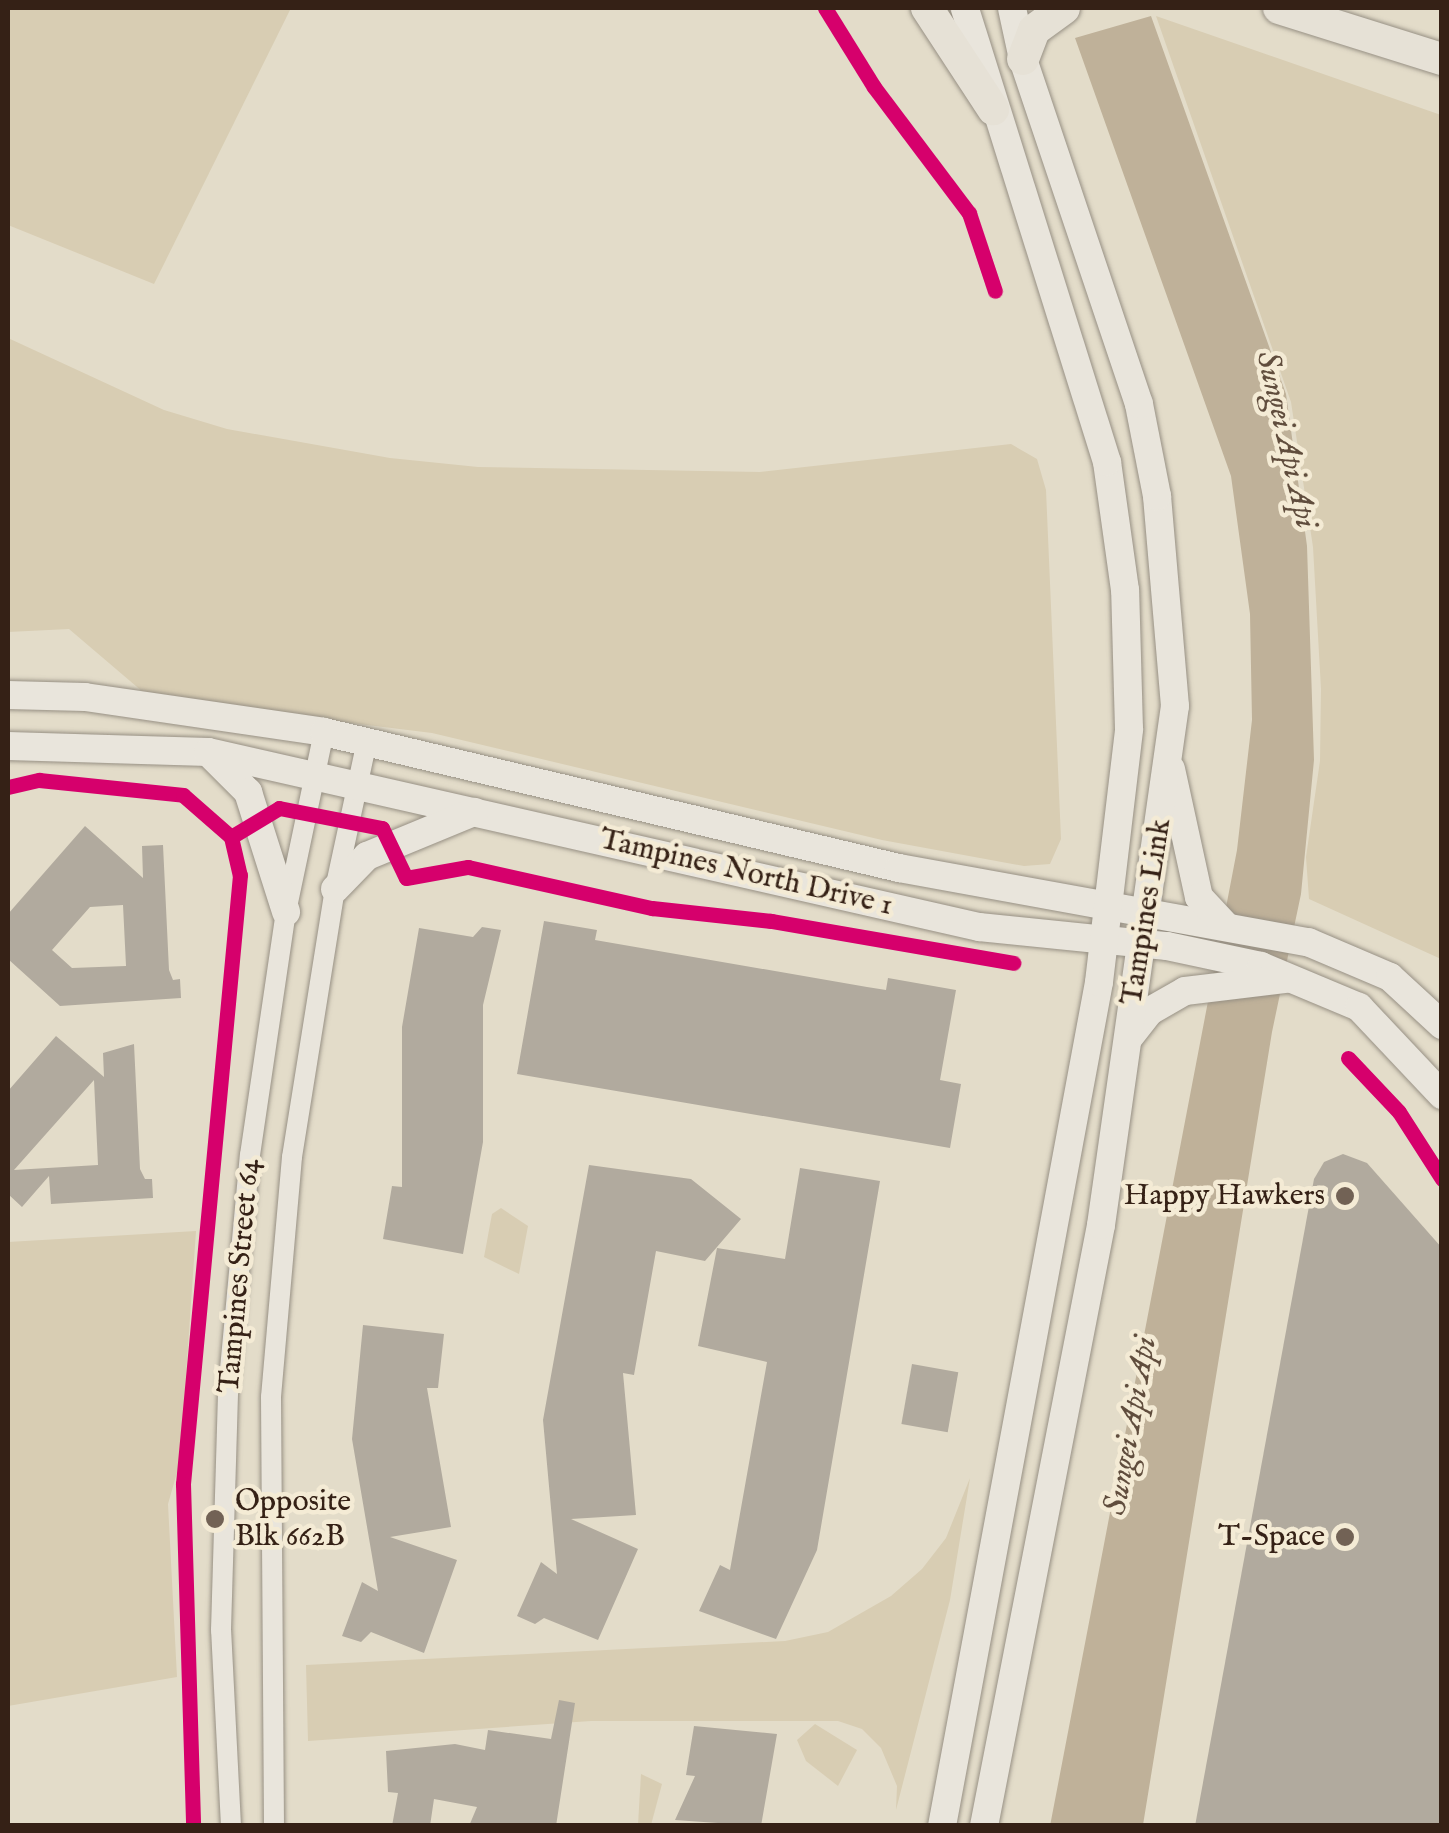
<!DOCTYPE html>
<style>
body{margin:0}
#map{position:relative;width:1449px;height:1833px;overflow:hidden;background:#e3dcc9;font-family:"IM FELL English",serif}
div>[style]{position:absolute}
.green>*{inset:0;background:#d8cdb3}
.water>*{inset:0;background:#bfb199}
.building>*{inset:0;background:#b1aa9e;transform-origin:0 0}
.roads{filter:drop-shadow(0 0 2px #979084) drop-shadow(0 0 2px #979084)}
.minor>*{height:20px;margin:-10px;padding:0 10px;transform-origin:10px;border-radius:10px;background:#e9e5dc}
.tertiary>*{height:28px;margin:-14px;padding:0 14px;transform-origin:14px;border-radius:14px;background:#e9e5dc}
.primary>*{height:32px;margin:-16px;padding:0 16px;transform-origin:16px;border-radius:16px;background:#e6e1d6}
.cycleway>*{height:15px;margin:-7.5px;padding:0 7.5px;transform-origin:7.5px;border-radius:7.5px;background:#d6006c}
.dots>*{width:28px;height:28px;translate:-50% -50%;box-sizing:border-box;border:5px solid #f4ebd5;border-radius:50%}
span{translate:-50% -50%;white-space:nowrap;text-align:center;line-height:1.15;-webkit-text-stroke:9px #f4ebd5;paint-order:stroke}
.street-label{font-size:30px;color:#352116}
.poi-label{font-size:30px;color:#352116}
.right{translate:-100% -50%;text-align:right}
.left{translate:0 -50%;text-align:left}
.water-label{font-size:32px;color:#604d3d;font-style:italic}
.frame{position:absolute;inset:0;border:10px solid #352116;pointer-events:none}
</style>
<div id="map">
<div class="green">
<i style="clip-path:polygon(8px 8px,291px 8px,154px 284px,8px 225px)"></i>
<i style="clip-path:polygon(1156px 16px,1441px 115px,1441px 959px,1309px 899px,1306px 857px,1320px 761px,1321px 689px,1313px 547px,1291px 402px)"></i>
<i style="clip-path:polygon(8px 338px,164px 410px,227px 429px,390px 458px,478px 467px,760px 472px,1011px 444px,1037px 459px,1046px 490px,1061px 839px,1050px 864px,1024px 866px,882px 840px,432px 733px,150px 698px,69px 629px,8px 632px)"></i>
<i style="clip-path:polygon(501px 1208px,528px 1226px,519px 1274px,484px 1257px,492px 1214px)"></i>
<i style="clip-path:polygon(196px 1231px,180px 1462px,168px 1504px,177px 1677px,8px 1706px,8px 1242px)"></i>
<i style="clip-path:polygon(970px 1478px,950px 1600px,896px 1810px,897px 1786px,881px 1748px,862px 1729px,838px 1721px,591px 1721px,308px 1741px,306px 1665px,785px 1641px,828px 1632px,891px 1596px,922px 1569px,946px 1538px)"></i>
<i style="clip-path:polygon(815px 1724px,857px 1750px,838px 1786px,806px 1761px,797px 1740px)"></i>
<i style="clip-path:polygon(641px 1774px,662px 1784px,651px 1825px,638px 1825px)"></i>
</div>
<div class="water">
<i style="clip-path:polygon(1151px 16px,1286px 394px,1307px 546px,1314px 760px,1301px 894px,1272px 1032px,1143px 1825px,1050px 1826px,1237px 850px,1252px 720px,1250px 614px,1231px 476px,1075px 38px)"></i>
</div>
<div class="building">
<i style="clip-path:polygon(evenodd,85px 826px,143px 878px,142px 846px,163px 845px,169px 970px,173px 980px,180px 979px,181px 998px,60px 1006px,8px 959px,8px 914px,85px 826px,123px 905px,126px 966px,72px 968px,52px 950px,90px 907px,123px 905px)"></i>
<i style="clip-path:polygon(544px 921px,597px 930px,595px 940px,867px 987px,886px 990px,888px 978px,956px 990px,940px 1080px,961px 1084px,950px 1148px,517px 1074px)"></i>
<i style="clip-path:polygon(482px 927px,501px 930px,483px 1005px,483px 1142px,463px 1254px,383px 1239px,392px 1186px,402px 1187px,402px 1027px,419px 928px,473px 937px)"></i>
<i style="clip-path:polygon(evenodd,56px 1036px,104px 1077px,103px 1053px,134px 1044px,140px 1169px,145px 1179px,152px 1179px,153px 1198px,51px 1204px,49px 1176px,22px 1207px,8px 1194px,8px 1091px,56px 1036px,94px 1080px,98px 1165px,14px 1170px,94px 1080px)"></i>
<i style="clip-path:polygon(1343px 1154px,1367px 1163px,1442px 1248px,1442px 1826px,1195px 1826px,1314px 1179px,1324px 1162px)"></i>
<i style="clip-path:polygon(589px 1165px,691px 1179px,741px 1219px,705px 1261px,656px 1251px,634px 1375px,623px 1373px,636px 1515px,571px 1519px,638px 1549px,598px 1640px,544px 1618px,535px 1624px,517px 1616px,541px 1562px,557px 1574px,543px 1420px)"></i>
<i style="clip-path:polygon(800px 1168px,880px 1181px,817px 1550px,776px 1639px,699px 1611px,720px 1565px,730px 1570px,767px 1362px,698px 1346px,717px 1248px,785px 1259px)"></i>
<i style="clip-path:polygon(363px 1325px,444px 1334px,438px 1388px,427px 1388px,451px 1527px,390px 1537px,457px 1560px,424px 1653px,371px 1632px,361px 1642px,342px 1636px,362px 1582px,378px 1591px,352px 1439px)"></i>
<i style="left:912px;top:1364px;width:47px;height:61px;rotate:10deg"></i>
<i style="clip-path:polygon(559px 1700px,575px 1703px,556px 1826px,469px 1826px,477px 1807px,434px 1799px,430px 1826px,392px 1826px,398px 1793px,388px 1792px,386px 1751px,455px 1744px,485px 1750px,488px 1730px,551px 1739px)"></i>
<i style="clip-path:polygon(694px 1726px,777px 1734px,761px 1826px,675px 1820px,695px 1776px,686px 1775px)"></i>
</div>
<div class="roads">
<div class="minor">
<i style="left:231px;top:1826px;width:196px;rotate:-92.9deg"></i>
<i style="left:221px;top:1630px;width:239px;rotate:-88.3deg"></i>
<i style="left:228px;top:1391px;width:237px;rotate:-84.7deg"></i>
<i style="left:250px;top:1155px;width:246px;rotate:-81.6deg"></i>
<i style="left:286px;top:912px;width:184px;rotate:-78.1deg"></i>
<i style="left:274px;top:1826px;width:429px;rotate:-90.4deg"></i>
<i style="left:271px;top:1397px;width:241px;rotate:-85deg"></i>
<i style="left:292px;top:1157px;width:271px;rotate:-80.9deg"></i>
<i style="left:335px;top:889px;width:151px;rotate:-77.8deg"></i>
</div>
<div class="tertiary">
<i style="left:8px;top:695px;width:77px;rotate:1.5deg"></i>
<i style="left:85px;top:697px;width:242px;rotate:8.3deg"></i>
<i style="left:324px;top:732px;width:591px;rotate:13.31deg"></i>
<i style="left:899px;top:868px;width:416px;rotate:10.3deg"></i>
<i style="left:1308px;top:942px;width:89px;rotate:23.1deg"></i>
<i style="left:1390px;top:977px;width:71px;rotate:42.7deg"></i>
<i style="left:8px;top:746px;width:200px;rotate:1.7deg"></i>
<i style="left:208px;top:752px;width:791px;rotate:12.79deg"></i>
<i style="left:979px;top:927px;width:189px;rotate:5.8deg"></i>
<i style="left:1167px;top:946px;width:96px;rotate:12deg"></i>
<i style="left:1261px;top:966px;width:106px;rotate:22.7deg"></i>
<i style="left:1359px;top:1007px;width:121px;rotate:46.7deg"></i>
<i style="left:208px;top:752px;width:57px;rotate:45deg"></i>
<i style="left:248px;top:792px;width:126px;rotate:72.4deg"></i>
<i style="left:1171px;top:769px;width:131px;rotate:77.7deg"></i>
<i style="left:1199px;top:897px;width:40px;rotate:47deg"></i>
<i style="left:335px;top:889px;width:46px;rotate:-45.9deg"></i>
<i style="left:367px;top:856px;width:116px;rotate:-22.4deg"></i>
<i style="left:1128px;top:1039px;width:36px;rotate:-52deg"></i>
<i style="left:1150px;top:1011px;width:40px;rotate:-29.7deg"></i>
<i style="left:1185px;top:991px;width:102px;rotate:-6.8deg"></i>
<i style="left:942px;top:1826px;width:858px;rotate:-79.46deg"></i>
<i style="left:1099px;top:982px;width:255px;rotate:-83.2deg"></i>
<i style="left:1129px;top:729px;width:139px;rotate:-91.6deg"></i>
<i style="left:1125px;top:590px;width:129px;rotate:-98deg"></i>
<i style="left:1107px;top:462px;width:476px;rotate:-107.4deg"></i>
<i style="left:984px;top:1826px;width:612px;rotate:-78.98deg"></i>
<i style="left:1101px;top:1225px;width:524px;rotate:-81.89deg"></i>
<i style="left:1175px;top:706px;width:211px;rotate:-94.9deg"></i>
<i style="left:1157px;top:496px;width:94px;rotate:-101.1deg"></i>
<i style="left:1139px;top:404px;width:364px;rotate:-108.6deg"></i>
<i style="left:1023px;top:59px;width:52px;rotate:-102.2deg"></i>
</div>
<div class="primary">
<i style="left:927px;top:8px;width:121px;rotate:56.8deg"></i>
<i style="left:1279px;top:8px;width:171px;rotate:17.4deg"></i>
<i style="left:1023px;top:59px;width:31px;rotate:-69deg"></i>
<i style="left:1034px;top:30px;width:37px;rotate:-36deg"></i>
</div>
</div>
<div class="cycleway">
<i style="left:825px;top:8px;width:93px;rotate:58.2deg"></i>
<i style="left:874px;top:87px;width:158px;rotate:53deg"></i>
<i style="left:969px;top:213px;width:82px;rotate:71.6deg"></i>
<i style="left:8px;top:787px;width:32px;rotate:-13deg"></i>
<i style="left:39px;top:780px;width:145px;rotate:5.9deg"></i>
<i style="left:183px;top:795px;width:64px;rotate:41.2deg"></i>
<i style="left:231px;top:837px;width:39px;rotate:77deg"></i>
<i style="left:240px;top:875px;width:612px;rotate:95.35deg"></i>
<i style="left:183px;top:1484px;width:342px;rotate:88.3deg"></i>
<i style="left:231px;top:837px;width:56px;rotate:-31.1deg"></i>
<i style="left:279px;top:808px;width:105px;rotate:11deg"></i>
<i style="left:382px;top:828px;width:55px;rotate:64.4deg"></i>
<i style="left:406px;top:878px;width:63px;rotate:-10.1deg"></i>
<i style="left:468px;top:867px;width:189px;rotate:12.6deg"></i>
<i style="left:652px;top:908px;width:120px;rotate:6.2deg"></i>
<i style="left:771px;top:921px;width:246px;rotate:9.8deg"></i>
<i style="left:1348px;top:1058px;width:74px;rotate:46.6deg"></i>
<i style="left:1399px;top:1112px;width:80px;rotate:57.3deg"></i>
</div>
<div class="dots">
<i style="left:1345px;top:1196px;background:#726255"></i>
<i style="left:215px;top:1519px;background:#726255"></i>
<i style="left:1345px;top:1537px;background:#726255"></i>
</div>
<div class="street-label">
<span style="left:746px;top:873px;rotate:13deg">Tampines North Drive 1</span>
<span style="left:1147px;top:912px;rotate:-81deg">Tampines Link</span>
<span style="left:240px;top:1276px;rotate:-85deg">Tampines Street 64</span>
</div>
<div class="poi-label">
<span class="right" style="left:1325px;top:1196px">Happy Hawkers</span>
<span class="left" style="left:235px;top:1519px">Opposite<br>Blk 662B</span>
<span class="right" style="left:1325px;top:1537px">T-Space</span>
</div>
<div class="water-label">
<span style="left:1285px;top:440px;rotate:77deg">Sungei Api Api</span>
<span style="left:1132px;top:1426px;rotate:-80deg">Sungei Api Api</span>
</div>
<div class="frame"></div>
</div>
